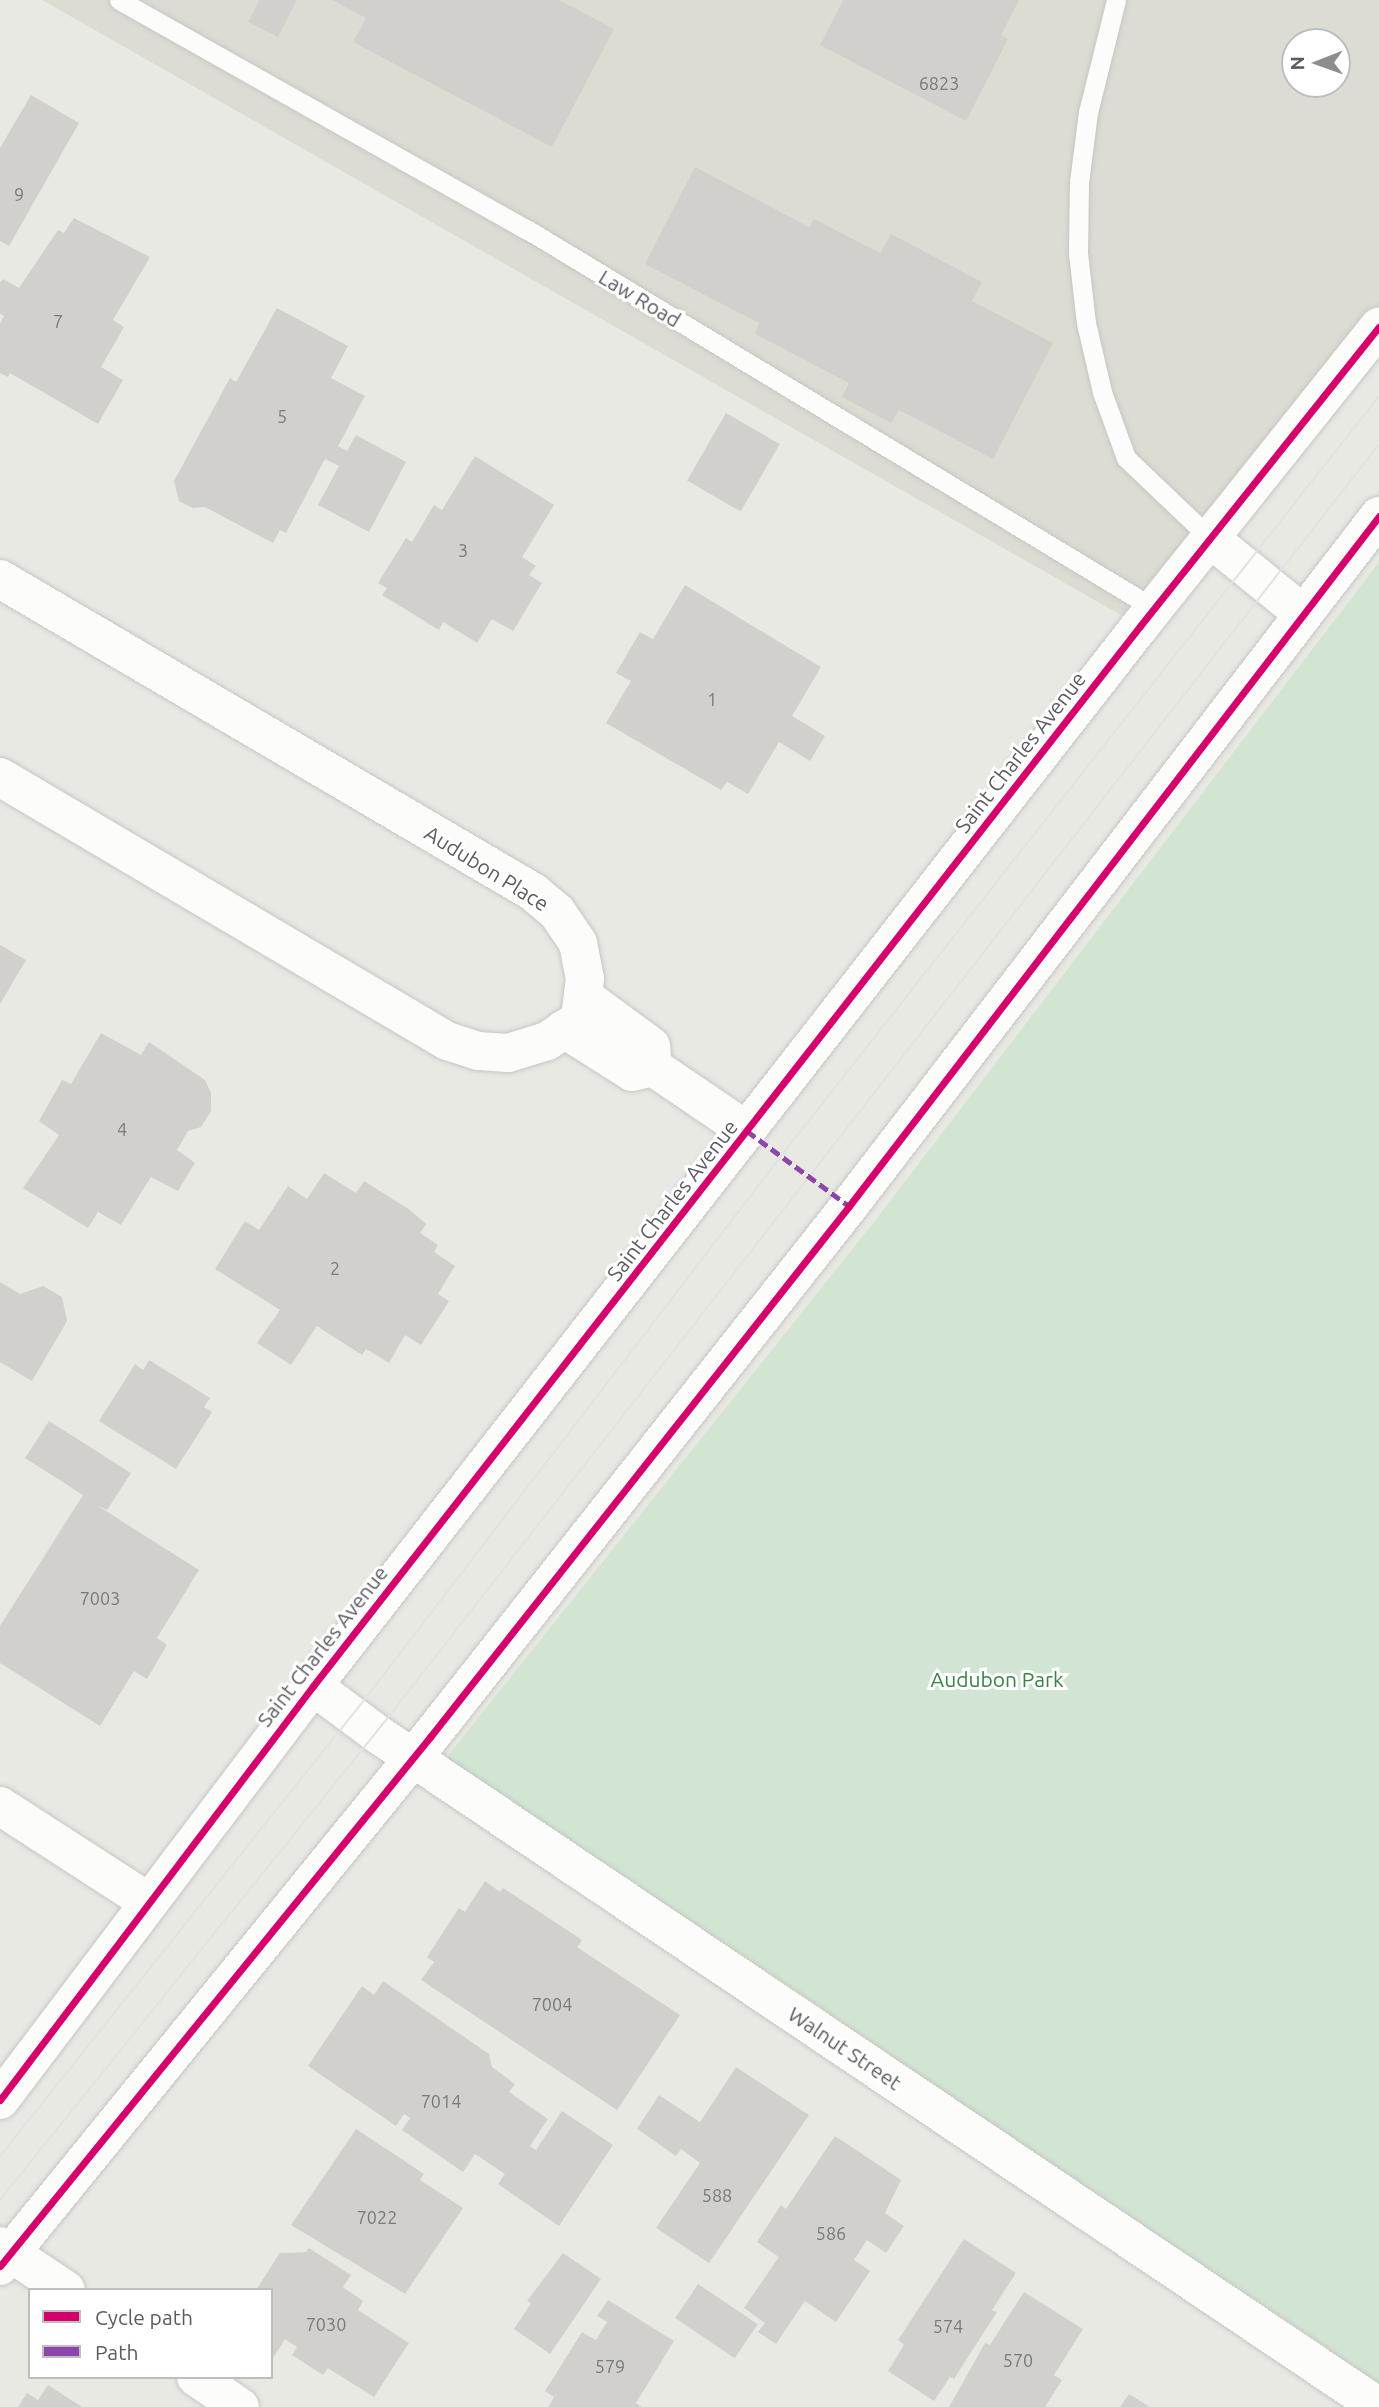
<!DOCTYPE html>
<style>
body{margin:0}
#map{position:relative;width:1379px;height:2407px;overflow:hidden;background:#e9e9e4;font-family:Ubuntu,sans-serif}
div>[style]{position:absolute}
.education>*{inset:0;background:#dddcd3}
.green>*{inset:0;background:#d2e5d2}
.building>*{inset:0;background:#d1d0cd;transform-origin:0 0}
.roads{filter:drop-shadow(0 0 2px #c6c6c4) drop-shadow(0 0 2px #c6c6c4)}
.service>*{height:19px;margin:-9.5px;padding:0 9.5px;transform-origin:9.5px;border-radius:9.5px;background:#fcfcfb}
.minor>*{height:38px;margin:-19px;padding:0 19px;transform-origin:19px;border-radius:19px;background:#fcfcfb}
.secondary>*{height:38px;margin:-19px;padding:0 19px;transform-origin:19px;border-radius:19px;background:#fcfcfb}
.tram>*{height:2px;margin:-1px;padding:0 1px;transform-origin:1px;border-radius:1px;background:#e1e2e1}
.quiet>*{height:5px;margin-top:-2.5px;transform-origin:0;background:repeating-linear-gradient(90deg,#8e44ad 0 10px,transparent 0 15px)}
.cycleway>*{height:7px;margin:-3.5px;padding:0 3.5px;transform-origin:3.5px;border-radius:3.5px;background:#d6006c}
span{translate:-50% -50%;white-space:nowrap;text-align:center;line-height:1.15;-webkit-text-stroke:6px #fff;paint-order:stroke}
.number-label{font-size:18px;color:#797a7d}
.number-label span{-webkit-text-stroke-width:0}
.street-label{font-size:21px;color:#5a5c61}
.park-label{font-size:21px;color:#398144}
.legend{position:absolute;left:28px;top:2288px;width:245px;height:91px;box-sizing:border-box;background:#fff;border:2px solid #bdbec0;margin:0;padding:9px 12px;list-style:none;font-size:21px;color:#5a5c61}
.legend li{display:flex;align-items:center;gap:14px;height:35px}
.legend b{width:35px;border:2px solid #bdbec0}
.north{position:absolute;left:1281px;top:28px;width:70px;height:70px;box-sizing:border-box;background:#fff;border:2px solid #bdbec0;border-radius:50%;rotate:269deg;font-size:19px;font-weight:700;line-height:28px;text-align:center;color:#5a5c61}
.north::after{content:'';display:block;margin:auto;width:24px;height:32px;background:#8c8d8f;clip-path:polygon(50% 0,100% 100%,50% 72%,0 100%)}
</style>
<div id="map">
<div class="education">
<i style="clip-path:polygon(evenodd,42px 0,1379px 0,1379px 327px,1140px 626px,42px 0,1295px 42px,1337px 42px,1337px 84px,1295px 84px,1295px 42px)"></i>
</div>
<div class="green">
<i style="clip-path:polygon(1379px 562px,1379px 2401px,442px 1763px,874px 1222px)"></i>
</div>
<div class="building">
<i style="clip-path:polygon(259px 0,297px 0,278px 37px,248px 22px)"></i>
<i style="clip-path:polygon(332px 0,559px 0,614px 29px,552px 147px,353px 42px,366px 18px)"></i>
<i style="clip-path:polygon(843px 0,1019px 0,1001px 35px,1008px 39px,966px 121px,820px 45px)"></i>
<i style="clip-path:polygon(31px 95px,79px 123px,9px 246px,0 241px,0 148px)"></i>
<i style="clip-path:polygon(695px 167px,809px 227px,814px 219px,880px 253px,891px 234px,982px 282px,972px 301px,1053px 343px,993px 459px,899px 410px,891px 423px,842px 397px,849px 383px,755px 334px,759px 323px,645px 264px)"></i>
<i style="clip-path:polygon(74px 218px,150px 257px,113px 320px,124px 327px,101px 367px,123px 380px,98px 424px,10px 373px,8px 377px,0 373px,0 323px,4px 316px,0 314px,0 283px,3px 279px,19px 288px,58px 230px,64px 233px)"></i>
<i style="clip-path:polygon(277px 308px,348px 346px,331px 378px,365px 396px,338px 446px,347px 451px,356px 435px,406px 462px,369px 532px,318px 505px,339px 466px,325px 459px,286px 533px,280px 530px,273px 543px,205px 507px,193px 508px,179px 501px,174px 481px,230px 378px,236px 382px)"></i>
<i style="left:726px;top:413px;width:62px;height:78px;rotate:30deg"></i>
<i style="clip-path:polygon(475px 456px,554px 505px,522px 557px,536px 566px,529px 575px,542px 583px,513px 631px,492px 619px,477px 643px,443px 622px,439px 630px,382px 595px,387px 588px,378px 583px,406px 538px,412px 542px,434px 505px,442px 510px)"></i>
<i style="clip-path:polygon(685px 585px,821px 667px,792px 716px,825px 736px,810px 761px,779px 742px,748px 794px,727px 782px,721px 790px,606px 723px,631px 681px,616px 673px,640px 632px,653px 639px)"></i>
<i style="clip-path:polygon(0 945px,26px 960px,0 1004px)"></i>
<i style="clip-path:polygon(101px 1033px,141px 1055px,149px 1042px,205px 1080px,211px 1093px,211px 1111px,201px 1127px,188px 1131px,177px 1150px,195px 1163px,178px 1191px,151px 1177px,121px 1225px,98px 1212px,88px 1228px,23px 1188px,59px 1135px,39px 1121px,62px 1080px,71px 1084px)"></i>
<i style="clip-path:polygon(324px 1173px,356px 1193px,364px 1181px,410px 1210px,426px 1224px,420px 1233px,438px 1245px,434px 1252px,455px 1266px,438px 1294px,449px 1301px,421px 1345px,405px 1335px,389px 1363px,366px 1349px,362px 1355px,317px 1326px,291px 1365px,257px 1343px,280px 1310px,215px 1269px,245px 1221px,259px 1230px,288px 1186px,307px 1199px)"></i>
<i style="clip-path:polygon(0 1282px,20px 1294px,43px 1286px,62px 1297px,67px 1321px,32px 1381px,0 1362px)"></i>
<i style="clip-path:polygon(149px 1360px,210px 1398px,204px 1407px,212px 1412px,176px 1469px,99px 1421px,135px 1364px,143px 1370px)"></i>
<i style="clip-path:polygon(49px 1421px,131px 1473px,107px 1510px,98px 1506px,199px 1570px,157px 1638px,167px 1645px,147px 1679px,134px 1671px,100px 1726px,0 1663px,0 1626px,83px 1495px,25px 1458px)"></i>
<i style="clip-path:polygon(485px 1881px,500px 1892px,503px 1888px,582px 1940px,577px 1947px,680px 2015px,617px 2110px,421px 1980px,434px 1962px,427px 1957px,459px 1908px,465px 1912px)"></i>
<i style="clip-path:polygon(383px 1981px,489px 2054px,492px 2067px,515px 2084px,509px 2092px,548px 2119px,530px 2146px,536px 2150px,562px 2111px,613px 2145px,559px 2226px,498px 2184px,505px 2174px,475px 2154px,463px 2172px,402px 2130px,410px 2118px,404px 2114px,396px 2126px,308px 2066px,362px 1986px,374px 1995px)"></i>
<i style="clip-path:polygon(736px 2067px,809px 2115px,709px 2263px,656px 2228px,700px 2163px,681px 2149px,676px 2156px,637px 2129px,659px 2095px,700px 2122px)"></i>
<i style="clip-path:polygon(356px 2129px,424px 2174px,420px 2180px,463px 2208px,405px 2294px,291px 2225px)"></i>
<i style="clip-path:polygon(835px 2136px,901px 2180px,885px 2213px,904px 2226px,886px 2253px,867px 2240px,854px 2260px,870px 2271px,836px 2322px,805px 2301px,776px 2344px,758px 2332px,765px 2323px,744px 2308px,779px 2257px,757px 2242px,781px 2205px,786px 2209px)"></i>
<i style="clip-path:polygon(964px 2239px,1016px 2273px,992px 2310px,997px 2312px,954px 2379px,950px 2377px,934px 2401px,888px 2371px,904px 2345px,898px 2340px)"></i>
<i style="clip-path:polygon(309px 2248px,351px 2275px,343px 2287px,363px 2301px,358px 2310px,409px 2343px,374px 2397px,328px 2368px,323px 2375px,292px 2355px,297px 2347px,285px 2339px,271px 2361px,271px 2290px,256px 2290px,280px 2253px,306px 2252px)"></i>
<i style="clip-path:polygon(563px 2253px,601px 2279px,550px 2354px,514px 2329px,531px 2303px,527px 2301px)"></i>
<i style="left:698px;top:2284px;width:72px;height:41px;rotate:34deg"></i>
<i style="clip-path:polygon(1024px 2292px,1083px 2329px,1054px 2375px,1062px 2380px,1045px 2407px,949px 2407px,985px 2343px,990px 2345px)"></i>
<i style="clip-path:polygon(608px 2300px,674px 2341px,636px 2403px,642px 2407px,548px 2407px,554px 2397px,545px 2391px,582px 2332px,596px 2340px,607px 2322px,597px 2316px)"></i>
<i style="clip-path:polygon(48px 2385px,82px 2407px,18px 2407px,27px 2393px,38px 2400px)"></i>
<i style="clip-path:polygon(1129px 2394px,1150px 2407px,1120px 2407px)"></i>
</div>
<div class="roads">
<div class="service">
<i style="left:119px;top:0;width:469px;rotate:29.4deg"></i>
<i style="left:528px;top:230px;width:733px;rotate:31.15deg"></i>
<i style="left:1116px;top:0;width:115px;rotate:104deg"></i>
<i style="left:1088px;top:112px;width:71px;rotate:97.3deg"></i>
<i style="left:1079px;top:182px;width:71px;rotate:90.8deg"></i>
<i style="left:1078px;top:253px;width:70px;rotate:83.5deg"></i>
<i style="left:1086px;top:323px;width:71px;rotate:76.9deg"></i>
<i style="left:1102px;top:392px;width:70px;rotate:70deg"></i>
<i style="left:1126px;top:458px;width:119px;rotate:43.6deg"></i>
</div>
<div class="minor">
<i style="left:0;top:579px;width:618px;rotate:30.42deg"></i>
<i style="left:533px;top:892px;width:31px;rotate:40deg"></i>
<i style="left:557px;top:912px;width:37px;rotate:56deg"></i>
<i style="left:578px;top:943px;width:36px;rotate:79deg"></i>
<i style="left:585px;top:978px;width:41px;rotate:97deg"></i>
<i style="left:580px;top:1019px;width:40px;rotate:146deg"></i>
<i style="left:547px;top:1041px;width:41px;rotate:162.9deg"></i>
<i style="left:508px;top:1053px;width:30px;rotate:-176deg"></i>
<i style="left:478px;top:1051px;width:33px;rotate:-162deg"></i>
<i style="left:447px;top:1041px;width:519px;rotate:-149.43deg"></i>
<i style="left:583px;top:996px;width:84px;rotate:36.3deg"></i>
<i style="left:651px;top:1046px;width:21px;rotate:85deg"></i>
<i style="left:564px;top:1029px;width:80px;rotate:32.3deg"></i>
<i style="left:632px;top:1072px;width:22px;rotate:-13deg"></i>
<i style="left:653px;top:1067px;width:114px;rotate:34.2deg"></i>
<i style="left:313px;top:1686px;width:79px;rotate:36.7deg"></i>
<i style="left:376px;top:1733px;width:1208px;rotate:33.9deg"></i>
<i style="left:0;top:1806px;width:175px;rotate:32.9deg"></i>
<i style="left:0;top:2246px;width:79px;rotate:33.7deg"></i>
<i style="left:196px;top:2377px;width:53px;rotate:34.3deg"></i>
</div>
<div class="secondary">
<i style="left:1212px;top:540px;width:116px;rotate:39deg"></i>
<i style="left:0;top:2100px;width:519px;rotate:-52.91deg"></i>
<i style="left:313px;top:1686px;width:1344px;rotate:-52.04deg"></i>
<i style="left:1140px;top:626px;width:383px;rotate:-51.4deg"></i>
<i style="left:0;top:2266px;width:682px;rotate:-50.89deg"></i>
<i style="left:430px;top:1737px;width:676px;rotate:-51.72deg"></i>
<i style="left:849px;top:1206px;width:870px;rotate:-52.47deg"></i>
</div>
</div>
<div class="tram">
<i style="left:0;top:2156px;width:585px;rotate:-51.39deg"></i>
<i style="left:365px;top:1699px;width:684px;rotate:-52.54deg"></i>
<i style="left:781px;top:1156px;width:967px;rotate:-51.8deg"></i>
<i style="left:0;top:2200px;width:622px;rotate:-51.2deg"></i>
<i style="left:390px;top:1715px;width:1610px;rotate:-52.11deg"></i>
</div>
<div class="quiet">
<i style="left:747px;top:1131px;width:127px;rotate:36.3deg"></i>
</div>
<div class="cycleway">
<i style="left:0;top:2100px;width:519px;rotate:-52.91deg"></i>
<i style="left:313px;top:1686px;width:1344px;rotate:-52.04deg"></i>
<i style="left:1140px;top:626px;width:383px;rotate:-51.4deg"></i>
<i style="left:0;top:2266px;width:682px;rotate:-50.89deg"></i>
<i style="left:430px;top:1737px;width:676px;rotate:-51.72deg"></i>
<i style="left:849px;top:1206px;width:870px;rotate:-52.47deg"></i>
</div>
<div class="number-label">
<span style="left:939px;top:83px">6823</span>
<span style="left:19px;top:194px">9</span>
<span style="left:58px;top:321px">7</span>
<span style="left:282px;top:416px">5</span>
<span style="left:463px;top:550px">3</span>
<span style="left:712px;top:699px">1</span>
<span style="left:122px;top:1129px">4</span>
<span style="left:335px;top:1268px">2</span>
<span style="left:100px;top:1598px">7003</span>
<span style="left:552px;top:2004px">7004</span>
<span style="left:441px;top:2101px">7014</span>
<span style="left:717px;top:2195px">588</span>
<span style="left:377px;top:2217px">7022</span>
<span style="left:831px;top:2233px">586</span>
<span style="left:326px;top:2324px">7030</span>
<span style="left:948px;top:2326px">574</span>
<span style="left:1018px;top:2360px">570</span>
<span style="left:610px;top:2366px">579</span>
</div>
<div class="street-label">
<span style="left:640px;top:298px;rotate:31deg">Law Road</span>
<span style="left:1020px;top:752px;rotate:-52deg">Saint Charles Avenue</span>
<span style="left:487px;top:868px;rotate:32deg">Audubon Place</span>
<span style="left:672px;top:1200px;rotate:-52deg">Saint Charles Avenue</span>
<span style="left:322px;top:1646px;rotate:-52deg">Saint Charles Avenue</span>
<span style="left:845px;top:2048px;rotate:34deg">Walnut Street</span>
</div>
<div class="park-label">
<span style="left:997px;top:1679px">Audubon Park</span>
</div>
<ul class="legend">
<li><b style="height:9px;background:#d6006c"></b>Cycle path</li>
<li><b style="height:9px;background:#8e44ad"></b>Path</li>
</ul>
<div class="north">N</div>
</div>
